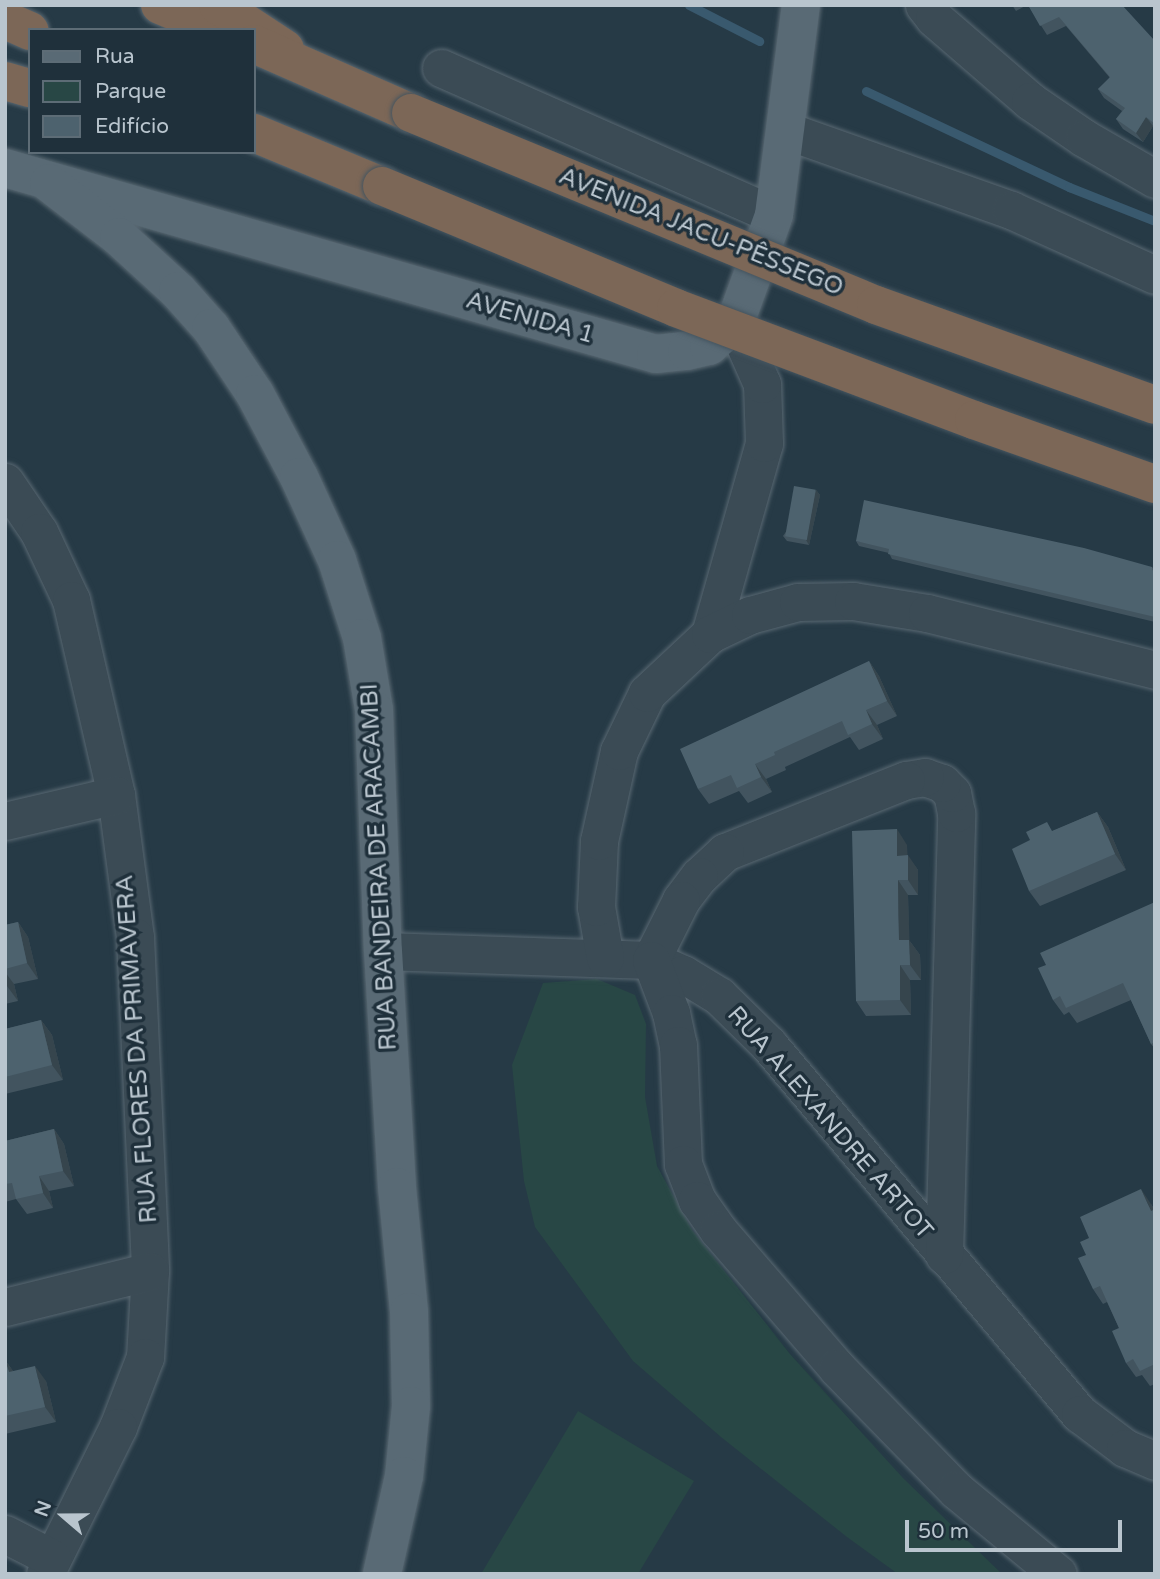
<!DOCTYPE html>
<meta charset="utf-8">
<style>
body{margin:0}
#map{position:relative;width:1160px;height:1579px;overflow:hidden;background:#263a46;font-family:"Varela Round",sans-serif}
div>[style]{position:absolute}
.green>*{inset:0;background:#284745}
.stream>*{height:9px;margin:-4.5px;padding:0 4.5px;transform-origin:4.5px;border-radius:4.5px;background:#39596e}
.roads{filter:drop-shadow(0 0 2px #596872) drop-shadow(0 0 2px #596872)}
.minor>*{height:37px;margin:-18.5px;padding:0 18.5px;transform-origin:18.5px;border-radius:18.5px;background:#3b4b55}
.major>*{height:38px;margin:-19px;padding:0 19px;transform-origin:19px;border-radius:19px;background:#596a75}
.highway>*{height:38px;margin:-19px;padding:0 19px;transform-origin:19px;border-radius:19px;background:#7c6757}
.bridges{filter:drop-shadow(0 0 2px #455560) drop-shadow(0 0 2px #455560)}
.highway-bridge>*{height:38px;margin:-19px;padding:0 19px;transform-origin:19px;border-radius:19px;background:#7c6757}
.wall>*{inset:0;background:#42545f}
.shaded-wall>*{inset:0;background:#36454d}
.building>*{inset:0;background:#4d626e;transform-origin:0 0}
span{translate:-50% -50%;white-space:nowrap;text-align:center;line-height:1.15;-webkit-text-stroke:7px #1f303b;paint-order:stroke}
.street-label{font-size:24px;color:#b9c5ce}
.frame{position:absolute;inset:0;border:7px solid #b9c5ce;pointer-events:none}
.legend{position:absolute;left:28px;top:28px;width:228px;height:126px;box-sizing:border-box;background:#1f303b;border:2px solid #5d6c76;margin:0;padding:9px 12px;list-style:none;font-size:21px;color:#b9c5ce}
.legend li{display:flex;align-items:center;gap:14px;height:35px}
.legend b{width:35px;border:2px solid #5d6c76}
.north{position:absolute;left:28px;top:1481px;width:70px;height:70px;-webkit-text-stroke:5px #1f303b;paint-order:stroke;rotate:290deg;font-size:19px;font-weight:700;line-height:28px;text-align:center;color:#b9c5ce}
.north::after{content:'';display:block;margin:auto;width:24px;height:32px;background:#b9c5ce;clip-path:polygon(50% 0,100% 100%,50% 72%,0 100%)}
.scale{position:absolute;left:905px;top:1520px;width:217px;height:32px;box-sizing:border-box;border:4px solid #b9c5ce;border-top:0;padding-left:9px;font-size:21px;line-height:24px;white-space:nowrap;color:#b9c5ce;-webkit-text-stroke:5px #1f303b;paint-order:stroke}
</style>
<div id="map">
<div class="green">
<i style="clip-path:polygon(597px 979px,635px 995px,646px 1024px,645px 1097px,657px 1166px,692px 1230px,790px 1354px,903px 1478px,1002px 1574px,898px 1574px,847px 1537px,721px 1437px,633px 1361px,535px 1227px,524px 1181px,512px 1065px,543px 983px)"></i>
<i style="clip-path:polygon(578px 1411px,694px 1481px,638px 1574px,481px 1574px)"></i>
</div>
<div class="stream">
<i style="left:689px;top:5px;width:79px;rotate:27.2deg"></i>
<i style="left:866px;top:91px;width:225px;rotate:25.3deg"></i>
<i style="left:1069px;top:187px;width:92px;rotate:21.6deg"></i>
</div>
<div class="roads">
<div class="minor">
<i style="left:924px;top:5px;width:16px;rotate:52deg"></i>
<i style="left:934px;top:18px;width:127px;rotate:40.8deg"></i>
<i style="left:1030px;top:101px;width:65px;rotate:34.4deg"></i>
<i style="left:1084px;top:138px;width:82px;rotate:30deg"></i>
<i style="left:441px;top:68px;width:364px;rotate:23.8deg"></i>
<i style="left:785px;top:130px;width:240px;rotate:19.5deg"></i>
<i style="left:1011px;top:210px;width:158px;rotate:24.3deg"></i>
<i style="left:5px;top:482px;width:60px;rotate:55.8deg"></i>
<i style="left:39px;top:532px;width:75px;rotate:64.8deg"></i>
<i style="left:71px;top:600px;width:200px;rotate:77deg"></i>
<i style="left:116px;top:795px;width:143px;rotate:82.4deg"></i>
<i style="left:135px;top:937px;width:334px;rotate:87.4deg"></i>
<i style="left:150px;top:1271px;width:86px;rotate:93.3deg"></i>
<i style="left:145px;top:1357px;width:75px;rotate:111.1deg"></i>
<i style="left:118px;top:1427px;width:164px;rotate:116.4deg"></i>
<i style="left:710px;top:634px;width:198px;rotate:-74.2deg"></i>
<i style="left:764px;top:443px;width:59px;rotate:-91.9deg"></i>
<i style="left:762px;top:384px;width:67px;rotate:-113.9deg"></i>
<i style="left:5px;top:821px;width:114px;rotate:-13.2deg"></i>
<i style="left:383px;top:951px;width:268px;rotate:1.9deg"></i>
<i style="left:651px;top:960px;width:35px;rotate:24deg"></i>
<i style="left:683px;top:974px;width:42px;rotate:31.4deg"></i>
<i style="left:719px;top:996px;width:69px;rotate:44.4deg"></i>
<i style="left:768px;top:1044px;width:484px;rotate:49.9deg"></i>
<i style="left:1080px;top:1414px;width:56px;rotate:37.1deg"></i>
<i style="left:1125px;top:1448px;width:33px;rotate:23deg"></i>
<i style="left:605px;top:958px;width:52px;rotate:-100deg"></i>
<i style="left:596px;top:907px;width:66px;rotate:-87.4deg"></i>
<i style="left:599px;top:841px;width:92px;rotate:-77.5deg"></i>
<i style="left:619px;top:751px;width:64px;rotate:-64.2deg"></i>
<i style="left:647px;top:693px;width:86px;rotate:-43.1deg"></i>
<i style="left:710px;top:634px;width:44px;rotate:-25.4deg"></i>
<i style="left:750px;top:615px;width:50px;rotate:-15.2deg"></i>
<i style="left:798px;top:602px;width:55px;rotate:-1deg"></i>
<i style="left:853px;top:601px;width:75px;rotate:9.2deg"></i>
<i style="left:927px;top:613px;width:235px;rotate:14deg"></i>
<i style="left:944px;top:1255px;width:442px;rotate:-88.4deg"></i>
<i style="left:956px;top:813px;width:20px;rotate:-101deg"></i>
<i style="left:952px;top:793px;width:14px;rotate:-135deg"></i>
<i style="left:942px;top:783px;width:18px;rotate:-161deg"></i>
<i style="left:925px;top:777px;width:19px;rotate:171deg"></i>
<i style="left:906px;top:780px;width:195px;rotate:158.3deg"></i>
<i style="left:725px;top:852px;width:35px;rotate:137deg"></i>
<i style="left:699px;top:876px;width:30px;rotate:127deg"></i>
<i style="left:681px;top:900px;width:67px;rotate:116.6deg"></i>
<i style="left:651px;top:960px;width:57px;rotate:69.3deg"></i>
<i style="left:671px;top:1013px;width:33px;rotate:78deg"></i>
<i style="left:678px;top:1045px;width:119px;rotate:87.6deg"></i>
<i style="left:683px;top:1164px;width:39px;rotate:69deg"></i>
<i style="left:697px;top:1200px;width:37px;rotate:55deg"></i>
<i style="left:718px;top:1230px;width:182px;rotate:49.2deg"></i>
<i style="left:837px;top:1368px;width:170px;rotate:45.7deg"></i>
<i style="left:956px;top:1490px;width:132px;rotate:39.5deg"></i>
<i style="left:5px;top:1307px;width:149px;rotate:-13.9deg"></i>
<i style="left:5px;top:1534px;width:53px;rotate:27.1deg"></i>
</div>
<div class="major">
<i style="left:5px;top:168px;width:677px;rotate:15.95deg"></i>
<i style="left:656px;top:354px;width:31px;rotate:-6deg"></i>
<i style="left:687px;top:351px;width:23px;rotate:-13deg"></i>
<i style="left:709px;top:346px;width:35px;rotate:-41deg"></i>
<i style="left:735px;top:323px;width:115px;rotate:-70.1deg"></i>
<i style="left:774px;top:215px;width:212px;rotate:-82.7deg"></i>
<i style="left:49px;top:183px;width:88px;rotate:37.6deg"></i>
<i style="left:119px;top:237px;width:80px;rotate:42.5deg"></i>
<i style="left:178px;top:291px;width:50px;rotate:48.3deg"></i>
<i style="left:211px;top:328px;width:79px;rotate:56.3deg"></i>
<i style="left:255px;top:394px;width:94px;rotate:62.1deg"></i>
<i style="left:299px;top:477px;width:91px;rotate:65.4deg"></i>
<i style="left:337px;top:560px;width:82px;rotate:72.2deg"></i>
<i style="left:362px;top:638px;width:73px;rotate:80.5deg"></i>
<i style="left:374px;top:710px;width:241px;rotate:87.9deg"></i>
<i style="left:383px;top:951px;width:236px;rotate:86.6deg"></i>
<i style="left:397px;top:1187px;width:126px;rotate:84.5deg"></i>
<i style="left:409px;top:1312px;width:94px;rotate:88.8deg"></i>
<i style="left:411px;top:1406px;width:70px;rotate:95.7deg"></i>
<i style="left:404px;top:1476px;width:100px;rotate:102.7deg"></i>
</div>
<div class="highway">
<i style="left:160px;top:5px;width:64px;rotate:23deg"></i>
<i style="left:218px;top:5px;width:80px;rotate:33.3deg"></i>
<i style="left:5px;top:20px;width:27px;rotate:24deg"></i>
<i style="left:254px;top:44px;width:171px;rotate:23.7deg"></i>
<i style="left:5px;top:81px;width:26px;rotate:16deg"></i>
<i style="left:254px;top:133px;width:139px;rotate:22.5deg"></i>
</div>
</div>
<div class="bridges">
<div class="highway-bridge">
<i style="left:411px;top:113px;width:503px;rotate:22.44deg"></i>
<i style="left:876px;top:305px;width:296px;rotate:19.7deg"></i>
<i style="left:382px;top:186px;width:318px;rotate:22.5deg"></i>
<i style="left:676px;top:308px;width:318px;rotate:20.6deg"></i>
<i style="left:974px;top:420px;width:192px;rotate:19.5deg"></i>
</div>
</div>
<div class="wall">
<i style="clip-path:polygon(1012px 5px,1027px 5px,1016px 11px)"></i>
<i style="clip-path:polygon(1028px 5px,1155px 41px,1155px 128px,1153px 126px,1143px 142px,1123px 129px,1116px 119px,1122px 111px,1104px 98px,1098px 89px,1110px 78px,1066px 26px,1047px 35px)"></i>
<i style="clip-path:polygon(816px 490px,820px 495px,809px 545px,787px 541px,783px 536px)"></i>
<i style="clip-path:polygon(856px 541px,1152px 567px,1155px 570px,1155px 622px,892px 559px,889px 553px,859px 546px)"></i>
<i style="clip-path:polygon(869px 661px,879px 676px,897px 716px,877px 725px,883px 739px,859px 750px,850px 737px,785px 767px,786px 770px,766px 779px,772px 792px,748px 803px,739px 791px,709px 804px,698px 789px)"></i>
<i style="clip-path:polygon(1097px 812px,1108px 827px,1126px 870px,1040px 906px,1029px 891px,1053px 831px)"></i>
<i style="clip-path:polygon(907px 845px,907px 855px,918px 870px,918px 895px,908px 895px,909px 940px,920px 955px,921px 980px,910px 980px,911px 1015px,866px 1016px,856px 1001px)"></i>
<i style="clip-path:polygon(1155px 902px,1155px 1049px,1151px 1044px,1131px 1000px,1077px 1023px,1069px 1012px,1064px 1015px,1053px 1000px,1046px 965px)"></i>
<i style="clip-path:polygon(18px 922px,28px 937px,38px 979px,14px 984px,18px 1001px,5px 1004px,5px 925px)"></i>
<i style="clip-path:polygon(41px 1020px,52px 1035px,63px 1080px,5px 1094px,5px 1029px)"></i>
<i style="clip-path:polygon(54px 1129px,64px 1144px,74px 1186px,49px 1191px,53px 1208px,27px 1214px,16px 1199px,5px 1202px,5px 1141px)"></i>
<i style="clip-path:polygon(1151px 1204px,1154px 1209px,1155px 1209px,1155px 1384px,1150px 1386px,1142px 1375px,1136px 1377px,1126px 1363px,1119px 1328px,1107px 1302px,1103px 1304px,1093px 1289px,1086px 1255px,1089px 1238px)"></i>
<i style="clip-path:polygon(5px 1360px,13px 1371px,46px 1381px,56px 1422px,5px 1434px)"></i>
</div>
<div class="shaded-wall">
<i style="clip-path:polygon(1146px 117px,1153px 126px,1143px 142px,1136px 133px)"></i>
<i style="clip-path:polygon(816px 490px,820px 495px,809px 545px,806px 540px)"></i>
<i style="clip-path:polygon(869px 661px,879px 676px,897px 716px,887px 701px)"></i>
<i style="clip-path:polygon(866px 710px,877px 725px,883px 739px,872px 724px)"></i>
<i style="clip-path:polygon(755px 764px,766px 779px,772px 792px,761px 777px)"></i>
<i style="clip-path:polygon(1097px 812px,1108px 827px,1126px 870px,1115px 854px)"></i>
<i style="clip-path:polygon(897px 829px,907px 845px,908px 864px,908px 855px,918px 870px,918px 895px,908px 880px,897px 856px)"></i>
<i style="clip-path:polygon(898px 880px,908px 895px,910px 955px,899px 940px)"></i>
<i style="clip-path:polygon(18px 922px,28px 937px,38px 979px,27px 963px)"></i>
<i style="clip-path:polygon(909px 940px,920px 955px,921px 980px,910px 965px)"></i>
<i style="clip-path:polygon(900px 965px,910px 980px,911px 1015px,900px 1000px)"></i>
<i style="clip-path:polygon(5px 972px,14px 984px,18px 1001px,7px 986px)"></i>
<i style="clip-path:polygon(41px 1020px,52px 1035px,63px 1080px,52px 1065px)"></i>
<i style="clip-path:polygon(54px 1129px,64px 1144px,74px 1186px,63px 1171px)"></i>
<i style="clip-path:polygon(39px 1176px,49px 1191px,53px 1208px,43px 1193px)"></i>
<i style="clip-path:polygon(1141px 1189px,1151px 1204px,1155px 1211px,1151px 1211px)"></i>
<i style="clip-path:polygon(5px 1360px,16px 1375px,9px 1372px)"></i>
<i style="clip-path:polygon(35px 1366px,46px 1381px,56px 1422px,45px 1407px)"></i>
</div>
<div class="building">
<i style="clip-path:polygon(1028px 5px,1122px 5px,1155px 41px,1155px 124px,1146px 117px,1136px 133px,1116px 119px,1125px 108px,1098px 89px,1110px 77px,1059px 17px,1040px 26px)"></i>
<i style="left:794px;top:486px;width:22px;height:51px;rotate:10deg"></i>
<i style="clip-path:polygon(864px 500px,1084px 548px,1152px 567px,1152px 570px,1155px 571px,1155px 617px,888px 554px,889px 549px,856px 541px)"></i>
<i style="clip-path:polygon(869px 661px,887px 701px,866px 710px,872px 724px,848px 735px,842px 721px,774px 752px,775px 755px,755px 764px,761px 777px,737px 788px,731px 775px,698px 789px,680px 749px)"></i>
<i style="clip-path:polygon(1097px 812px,1115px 854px,1029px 891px,1012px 849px,1030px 840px,1026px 832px,1047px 822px,1052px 831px)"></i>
<i style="clip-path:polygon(897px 829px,897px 856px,908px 855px,908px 880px,898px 880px,898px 915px,899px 940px,909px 940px,910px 965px,900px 965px,900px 1000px,856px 1001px,852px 831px)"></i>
<i style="clip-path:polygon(1155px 902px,1155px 1042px,1151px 1044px,1123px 983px,1066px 1008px,1060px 996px,1053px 1000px,1038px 968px,1046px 965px,1040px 953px)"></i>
<i style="clip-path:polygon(18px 922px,27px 963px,5px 969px,5px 925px)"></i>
<i style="clip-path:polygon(41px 1020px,52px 1065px,5px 1077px,5px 1029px)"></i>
<i style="clip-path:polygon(54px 1129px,63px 1171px,39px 1176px,43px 1193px,16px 1199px,12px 1183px,5px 1184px,5px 1141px)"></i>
<i style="clip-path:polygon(1141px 1189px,1151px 1211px,1155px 1209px,1155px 1364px,1140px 1371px,1133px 1359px,1126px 1363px,1112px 1331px,1119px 1328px,1100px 1286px,1093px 1289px,1078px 1258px,1086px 1255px,1080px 1242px,1089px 1238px,1080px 1217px)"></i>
<i style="clip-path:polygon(5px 1360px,9px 1372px,35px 1366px,45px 1407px,5px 1416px)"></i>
</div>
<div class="street-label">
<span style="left:701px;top:232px;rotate:22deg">AVENIDA JACU-PÊSSEGO</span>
<span style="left:530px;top:318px;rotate:16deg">AVENIDA 1</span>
<span style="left:379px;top:867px;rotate:-93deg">RUA BANDEIRA DE ARACAMBI</span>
<span style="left:137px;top:1049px;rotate:-94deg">RUA FLORES DA PRIMAVERA</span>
<span style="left:830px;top:1123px;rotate:49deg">RUA ALEXANDRE ARTOT</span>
</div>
<div class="frame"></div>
<ul class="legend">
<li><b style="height:9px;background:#596a75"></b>Rua</li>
<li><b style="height:19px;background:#284745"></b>Parque</li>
<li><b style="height:19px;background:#4d626e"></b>Edifício</li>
</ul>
<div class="north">N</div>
<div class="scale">50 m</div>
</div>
